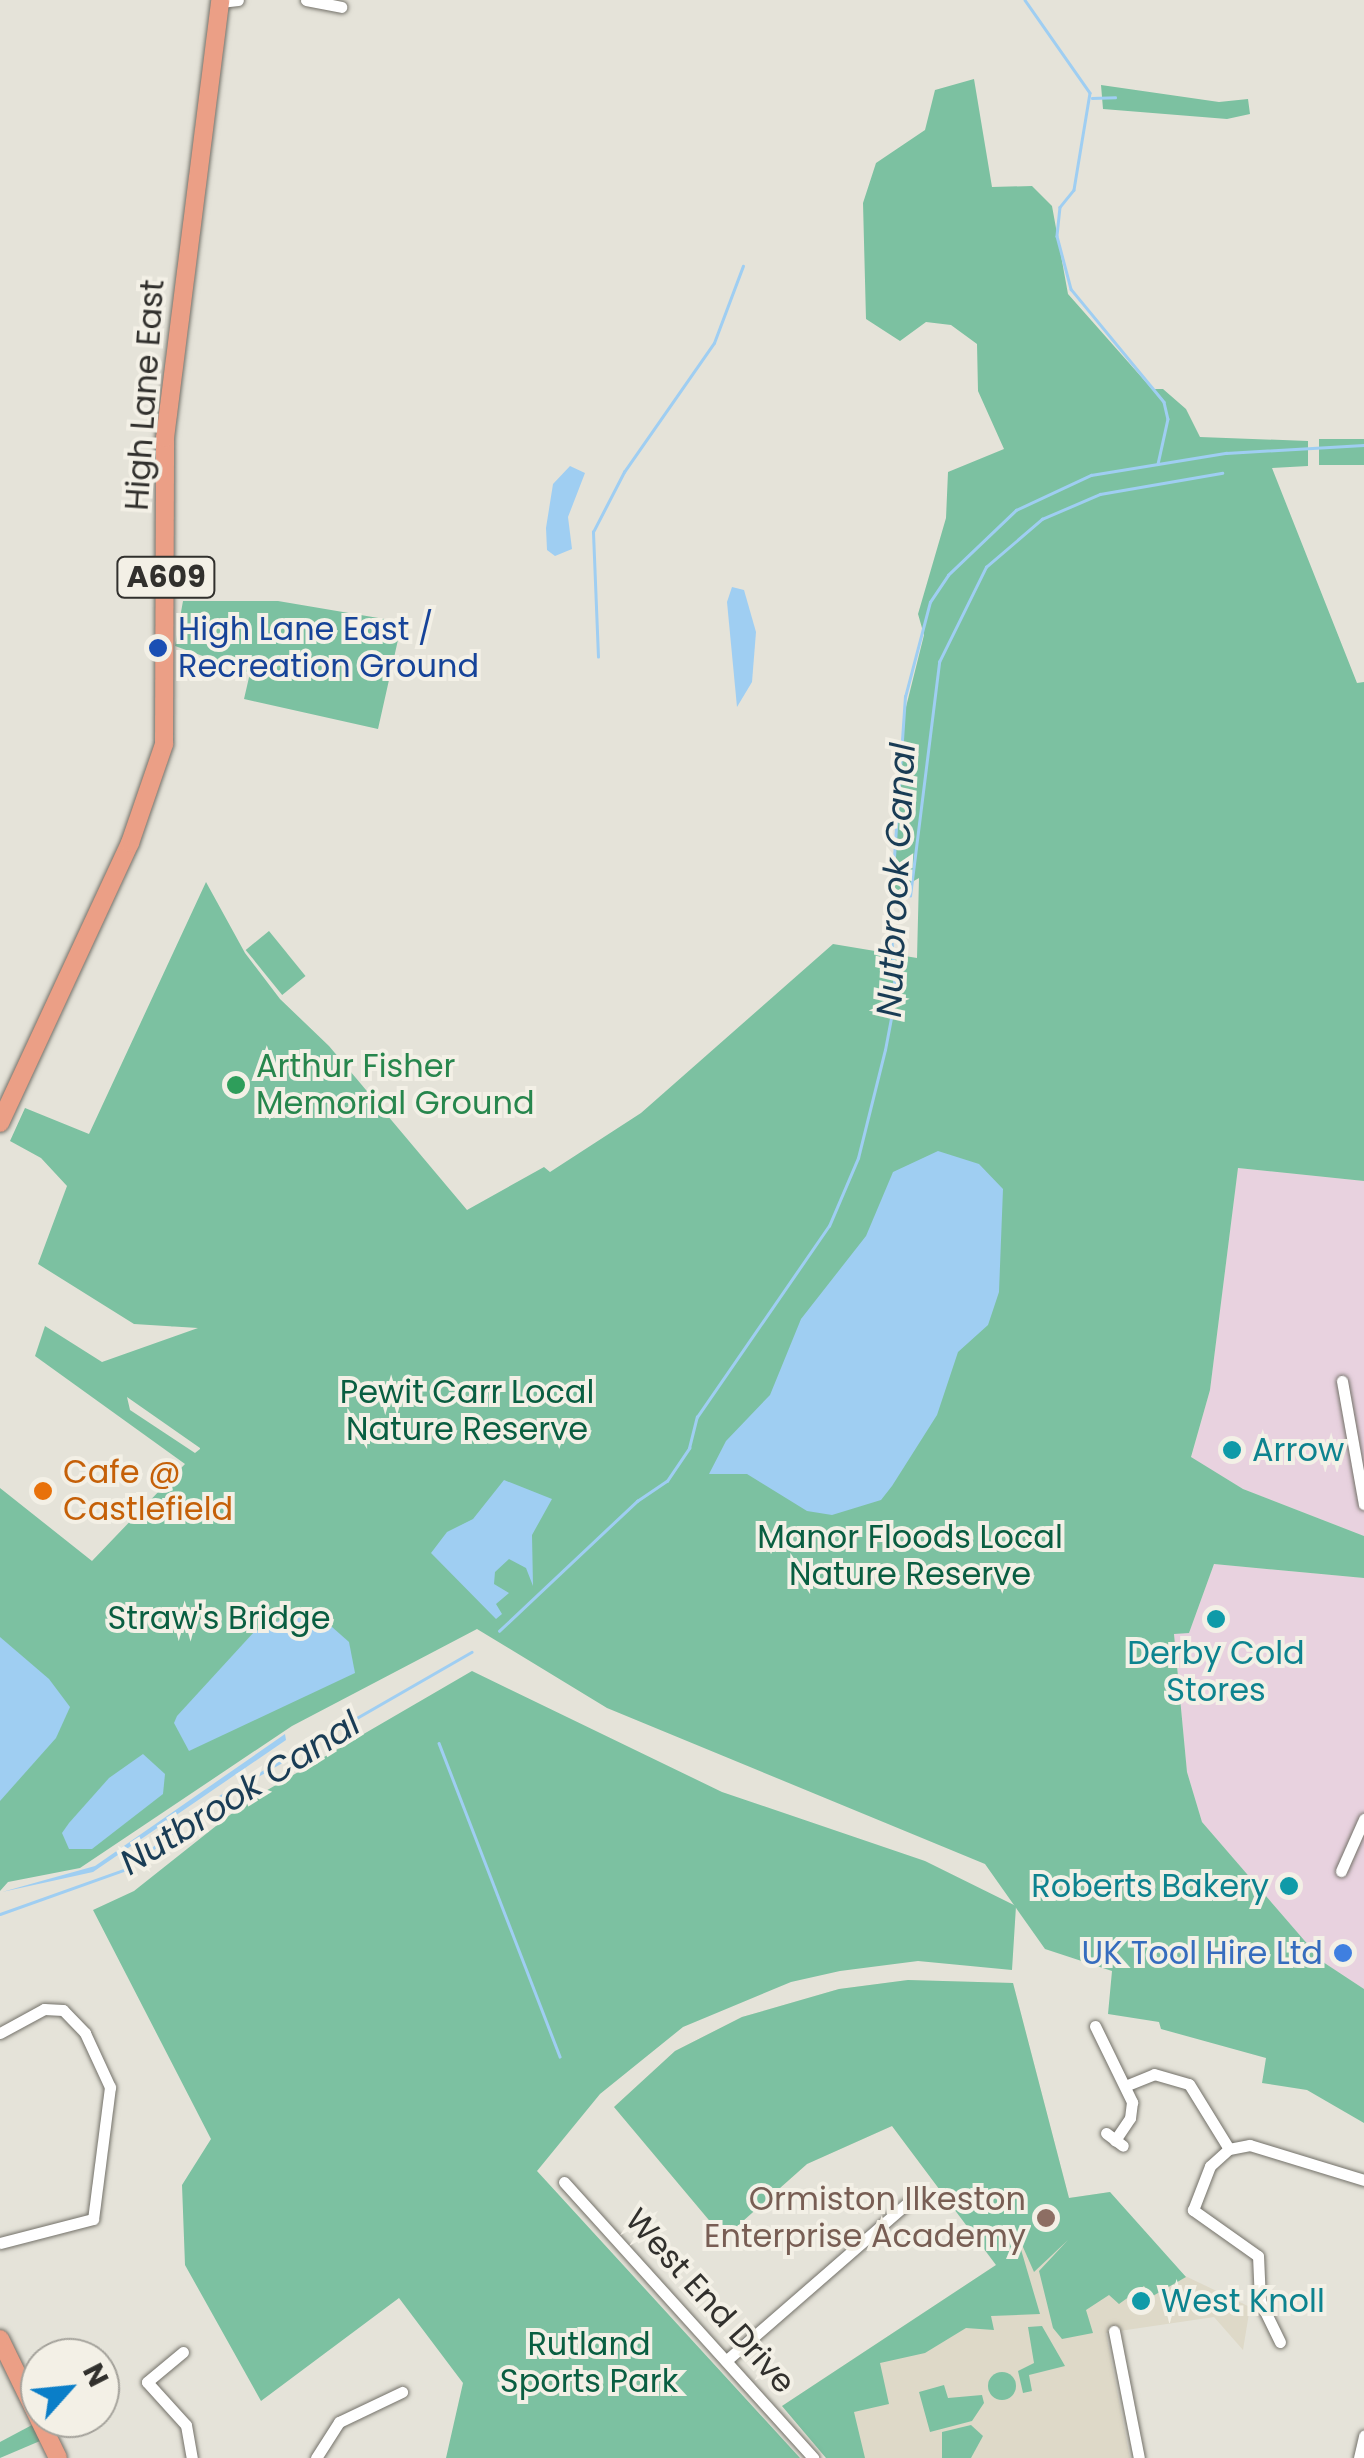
<!DOCTYPE html>
<style>
body{margin:0}
#map{position:relative;width:1364px;height:2458px;overflow:hidden;background:#e5e3d9;font-family:Poppins,sans-serif}
div>[style]{position:absolute}
.built>*{inset:0;background:#ded9c8}
.industrial>*{inset:0;background:#e8d2df}
.green>*{inset:0;background:#7cc1a1;transform-origin:0 0}
.round{border-radius:50%}
.water>*{inset:0;background:#9fcef2}
.stream>*{height:2.5px;margin:-1.25px;padding:0 1.25px;transform-origin:1.25px;border-radius:1.25px;background:#9fcef2}
.roads{filter:drop-shadow(0 0 2px #737169) drop-shadow(0 0 2px #737169)}
.minor>*{height:11px;margin:-5.5px;padding:0 5.5px;transform-origin:5.5px;border-radius:5.5px;background:#fff}
.primary>*{height:18px;margin:-9px;padding:0 9px;transform-origin:9px;border-radius:9px;background:#eb9f86}
.dots>*{width:28px;height:28px;translate:-50% -50%;box-sizing:border-box;border:5px solid #f3f0e6;border-radius:50%}
span{translate:-50% -50%;white-space:nowrap;text-align:center;line-height:1.15;-webkit-text-stroke:8px #f3f0e6;paint-order:stroke}
.shield-label span{padding:2px 8px;background:#f3f0e6;border:2px solid;border-radius:8px;-webkit-text-stroke-width:0}
.shield-label{font-size:30px;color:#31302d;font-weight:700}
.street-label{font-size:32px;color:#31302d}
.transit-label{font-size:32px;color:#164399}
.left{translate:0 -50%;text-align:left}
.leisure-label{font-size:32px;color:#27864d}
.park-label{font-size:32px;color:#095e41}
.culture-label{font-size:32px;color:#0d838f}
.right{translate:-100% -50%;text-align:right}
.food-label{font-size:32px;color:#c56008}
.shop-label{font-size:32px;color:#366cbe}
.education-label{font-size:32px;color:#785e54}
.water-label{font-size:35px;color:#193c55;font-style:italic}
.north{position:absolute;left:20px;top:2338px;width:100px;height:100px;box-sizing:border-box;background:#f3f0e6;border:2px solid #a5a39c;border-radius:50%;rotate:63deg;font-size:28px;font-weight:700;line-height:40px;text-align:center;color:#31302d}
.north::after{content:'';display:block;margin:auto;width:35px;height:45px;background:#0a7ec8;clip-path:polygon(50% 0,100% 100%,50% 72%,0 100%)}
</style>
<div id="map">
<div class="built">
<i style="clip-path:polygon(908px 1980px,1013px 1983px,1069px 2198px,1110px 2192px,1179px 2273px,1250px 2307px,1243px 2350px,1214px 2317px,1106px 2333px,1130px 2458px,826px 2458px,782px 2406px,996px 2265px,892px 2126px,807px 2164px,724px 2238px,614px 2107px,675px 2051px,742px 2017px,839px 1989px)"></i>
</div>
<div class="industrial">
<i style="clip-path:polygon(1238px 1168px,1364px 1181px,1364px 1536px,1243px 1489px,1191px 1458px,1210px 1390px)"></i>
<i style="clip-path:polygon(1214px 1564px,1364px 1578px,1364px 1989px,1323px 1962px,1202px 1822px,1187px 1772px,1174px 1633px,1189px 1633px)"></i>
</div>
<div class="green">
<i style="clip-path:polygon(evenodd,974px 79px,992px 187px,1032px 186px,1052px 206px,1068px 294px,1152px 389px,1163px 389px,1186px 409px,1200px 437px,1308px 441px,1308px 466px,1272px 468px,1357px 683px,1364px 682px,1364px 1181px,1238px 1168px,1210px 1390px,1191px 1457px,1243px 1489px,1364px 1536px,1364px 1578px,1214px 1564px,1189px 1633px,1174px 1634px,1187px 1772px,1202px 1822px,1323px 1962px,1364px 1989px,1364px 2123px,1307px 2090px,1262px 2083px,1266px 2058px,1161px 2029px,1159px 2022px,1108px 2014px,1112px 1971px,1045px 1949px,985px 1864px,607px 1708px,477px 1629px,292px 1726px,80px 1868px,8px 1882px,0 1891px,0 1488px,92px 1561px,185px 1464px,35px 1356px,45px 1326px,102px 1362px,198px 1328px,134px 1324px,38px 1264px,67px 1186px,41px 1158px,10px 1141px,25px 1108px,89px 1134px,206px 882px,245px 953px,280px 999px,329px 1046px,467px 1210px,544px 1167px,550px 1172px,641px 1113px,833px 944px,917px 958px,919px 878px,893px 893px,904px 715px,924px 635px,918px 614px,946px 518px,948px 472px,1004px 449px,978px 391px,977px 344px,951px 325px,926px 322px,900px 341px,866px 319px,863px 203px,876px 163px,925px 130px,935px 90px,974px 79px,127px 1397px,200px 1448px,200px 1449px,195px 1453px,130px 1410px,127px 1397px)"></i>
<i style="clip-path:polygon(1101px 85px,1219px 102px,1248px 99px,1250px 114px,1227px 119px,1103px 109px)"></i>
<i style="left:1364px;top:439px;width:26px;height:45px;rotate:90deg"></i>
<i style="clip-path:polygon(183px 601px,278px 601px,402px 622px,378px 729px,244px 699px,250px 673px,175px 646px)"></i>
<i style="left:269px;top:931px;width:58px;height:30px;rotate:51deg"></i>
<i style="clip-path:polygon(472px 1671px,722px 1792px,925px 1861px,1016px 1906px,1012px 1970px,918px 1961px,840px 1971px,791px 1982px,683px 2027px,600px 2094px,537px 2171px,800px 2458px,446px 2458px,463px 2383px,399px 2298px,261px 2401px,185px 2265px,182px 2185px,211px 2139px,93px 1910px,134px 1891px,245px 1803px)"></i>
<i style="clip-path:polygon(908px 1980px,1013px 1983px,1069px 2198px,1110px 2192px,1186px 2277px,1151px 2297px,1144px 2286px,1119px 2304px,1109px 2295px,1086px 2310px,1093px 2333px,1062px 2339px,1053px 2328px,1039px 2271px,1068px 2240px,1034px 2272px,1015px 2229px,1040px 2314px,991px 2316px,994px 2330px,966px 2328px,925px 2353px,880px 2363px,889px 2404px,854px 2412px,865px 2458px,826px 2458px,782px 2406px,996px 2265px,892px 2126px,807px 2164px,724px 2238px,614px 2107px,675px 2051px,742px 2017px,839px 1989px)"></i>
<i style="clip-path:polygon(1042px 2326px,1065px 2366px,1029px 2375px,1032px 2391px,1023px 2393px,1018px 2371px,1034px 2363px,1028px 2327px)"></i>
<i class="round" style="left:988px;top:2372px;width:28px;height:28px"></i>
<i style="clip-path:polygon(944px 2385px,948px 2398px,982px 2395px,984px 2403px,972px 2421px,930px 2432px,919px 2392px)"></i>
<i style="clip-path:polygon(32px 2425px,40px 2441px,0 2458px,0 2442px)"></i>
<i style="clip-path:polygon(971px 2425px,983px 2436px,971px 2458px,942px 2458px,942px 2432px)"></i>
</div>
<div class="water">
<i style="clip-path:polygon(570px 466px,585px 473px,568px 517px,572px 549px,555px 556px,547px 550px,546px 528px,553px 484px)"></i>
<i style="clip-path:polygon(732px 587px,744px 590px,756px 632px,752px 682px,737px 707px,727px 602px)"></i>
<i style="clip-path:polygon(938px 1151px,979px 1164px,1003px 1189px,999px 1292px,988px 1325px,958px 1352px,937px 1415px,892px 1486px,881px 1500px,832px 1515px,807px 1511px,747px 1474px,709px 1474px,726px 1441px,770px 1395px,801px 1319px,866px 1236px,893px 1172px)"></i>
<i style="clip-path:polygon(504px 1480px,552px 1499px,532px 1535px,533px 1586px,526px 1568px,509px 1559px,495px 1572px,494px 1584px,509px 1593px,496px 1604px,502px 1614px,496px 1619px,431px 1553px,447px 1532px,473px 1519px)"></i>
<i style="clip-path:polygon(296px 1613px,332px 1627px,349px 1642px,355px 1673px,189px 1751px,174px 1723px,177px 1716px,254px 1632px)"></i>
<i style="clip-path:polygon(0 1637px,49px 1679px,70px 1707px,56px 1738px,0 1801px)"></i>
<i style="clip-path:polygon(285px 1734px,286px 1740px,93px 1872px,2px 1892px,95px 1866px)"></i>
<i style="clip-path:polygon(143px 1754px,165px 1774px,163px 1794px,92px 1849px,69px 1849px,62px 1833px,69px 1823px,109px 1778px)"></i>
</div>
<div class="stream">
<i style="left:1025px;top:0;width:113px;rotate:55deg"></i>
<i style="left:1090px;top:93px;width:98px;rotate:99.4deg"></i>
<i style="left:1074px;top:190px;width:22px;rotate:129deg"></i>
<i style="left:1060px;top:207px;width:29px;rotate:96deg"></i>
<i style="left:1057px;top:236px;width:55px;rotate:75.2deg"></i>
<i style="left:1071px;top:289px;width:146px;rotate:50.5deg"></i>
<i style="left:1164px;top:402px;width:17px;rotate:77deg"></i>
<i style="left:1168px;top:419px;width:46px;rotate:102.5deg"></i>
<i style="left:1092px;top:98px;width:23px;rotate:-2deg"></i>
<i style="left:598px;top:657px;width:125px;rotate:-92.3deg"></i>
<i style="left:593px;top:532px;width:68px;rotate:-62.7deg"></i>
<i style="left:624px;top:472px;width:157px;rotate:-55.1deg"></i>
<i style="left:714px;top:343px;width:82px;rotate:-69.4deg"></i>
<i style="left:910px;top:896px;width:236px;rotate:-82.9deg"></i>
<i style="left:939px;top:662px;width:106px;rotate:-63.7deg"></i>
<i style="left:986px;top:567px;width:74px;rotate:-40.6deg"></i>
<i style="left:1042px;top:519px;width:63px;rotate:-23.3deg"></i>
<i style="left:1100px;top:494px;width:124px;rotate:-9.8deg"></i>
<i style="left:499px;top:1631px;width:190px;rotate:-43.3deg"></i>
<i style="left:637px;top:1501px;width:36px;rotate:-34deg"></i>
<i style="left:667px;top:1481px;width:40px;rotate:-56deg"></i>
<i style="left:689px;top:1448px;width:32px;rotate:-76deg"></i>
<i style="left:697px;top:1417px;width:232px;rotate:-55.4deg"></i>
<i style="left:829px;top:1226px;width:74px;rotate:-66.9deg"></i>
<i style="left:858px;top:1158px;width:111px;rotate:-76deg"></i>
<i style="left:885px;top:1050px;width:54px;rotate:-79.3deg"></i>
<i style="left:895px;top:997px;width:81px;rotate:-93.5deg"></i>
<i style="left:890px;top:916px;width:220px;rotate:-86.1deg"></i>
<i style="left:905px;top:697px;width:98px;rotate:-75.3deg"></i>
<i style="left:930px;top:602px;width:32px;rotate:-56deg"></i>
<i style="left:948px;top:575px;width:94px;rotate:-43.7deg"></i>
<i style="left:1016px;top:510px;width:83px;rotate:-25deg"></i>
<i style="left:1091px;top:475px;width:137px;rotate:-9.3deg"></i>
<i style="left:1226px;top:453px;width:138px;rotate:-3.3deg"></i>
<i style="left:439px;top:1743px;width:336px;rotate:68.9deg"></i>
<i style="left:0;top:1914px;width:137px;rotate:-19.6deg"></i>
<i style="left:129px;top:1868px;width:101px;rotate:-39.4deg"></i>
<i style="left:207px;top:1804px;width:305px;rotate:-29.9deg"></i>
</div>
<div class="roads">
<div class="minor">
<i style="left:306px;top:0;width:36px;rotate:11deg"></i>
<i style="left:220px;top:2px;width:18px;rotate:-6deg"></i>
<i style="left:1342px;top:1381px;width:125px;rotate:79.9deg"></i>
<i style="left:1341px;top:1871px;width:57px;rotate:-66.1deg"></i>
<i style="left:1095px;top:2026px;width:85px;rotate:64deg"></i>
<i style="left:1132px;top:2102px;width:16px;rotate:97deg"></i>
<i style="left:1130px;top:2118px;width:27px;rotate:124deg"></i>
<i style="left:0;top:2033px;width:50px;rotate:-28.6deg"></i>
<i style="left:44px;top:2009px;width:19px;rotate:3deg"></i>
<i style="left:63px;top:2010px;width:32px;rotate:46deg"></i>
<i style="left:85px;top:2033px;width:60px;rotate:65.2deg"></i>
<i style="left:110px;top:2087px;width:133px;rotate:97.3deg"></i>
<i style="left:93px;top:2219px;width:96px;rotate:165.5deg"></i>
<i style="left:1125px;top:2086px;width:31px;rotate:-22deg"></i>
<i style="left:1154px;top:2074px;width:36px;rotate:16deg"></i>
<i style="left:1189px;top:2084px;width:76px;rotate:58.4deg"></i>
<i style="left:1106px;top:2133px;width:21px;rotate:37deg"></i>
<i style="left:564px;top:2182px;width:372px;rotate:47.9deg"></i>
<i style="left:1114px;top:2331px;width:129px;rotate:78.9deg"></i>
<i style="left:1280px;top:2342px;width:46px;rotate:-116deg"></i>
<i style="left:1260px;top:2301px;width:45px;rotate:-92.5deg"></i>
<i style="left:1258px;top:2256px;width:80px;rotate:-144.7deg"></i>
<i style="left:1193px;top:2210px;width:47px;rotate:-68.9deg"></i>
<i style="left:1210px;top:2166px;width:25px;rotate:-42deg"></i>
<i style="left:1229px;top:2149px;width:21px;rotate:-11deg"></i>
<i style="left:1250px;top:2145px;width:119px;rotate:17.1deg"></i>
<i style="left:183px;top:2352px;width:47px;rotate:140.2deg"></i>
<i style="left:147px;top:2382px;width:58px;rotate:47.8deg"></i>
<i style="left:186px;top:2425px;width:34px;rotate:80deg"></i>
<i style="left:728px;top:2359px;width:236px;rotate:-41deg"></i>
<i style="left:316px;top:2458px;width:43px;rotate:-57.4deg"></i>
<i style="left:339px;top:2422px;width:70px;rotate:-25.5deg"></i>
<i style="left:1359px;top:2458px;width:23px;rotate:-77deg"></i>
</div>
<div class="primary">
<i style="left:0;top:1123px;width:309px;rotate:-65.1deg"></i>
<i style="left:130px;top:843px;width:105px;rotate:-71deg"></i>
<i style="left:164px;top:744px;width:306px;rotate:-89.8deg"></i>
<i style="left:165px;top:438px;width:441px;rotate:-82.8deg"></i>
<i style="left:0;top:2339px;width:132px;rotate:64deg"></i>
</div>
</div>
<div class="dots">
<i style="left:158px;top:648px;background:#1a4fb4"></i>
<i style="left:236px;top:1085px;background:#2e9e5b"></i>
<i style="left:1232px;top:1450px;background:#0f9aa8"></i>
<i style="left:43px;top:1491px;background:#e8710a"></i>
<i style="left:1216px;top:1619px;background:#0f9aa8"></i>
<i style="left:1289px;top:1886px;background:#0f9aa8"></i>
<i style="left:1343px;top:1953px;background:#3f7fe0"></i>
<i style="left:1046px;top:2218px;background:#8d6e63"></i>
<i style="left:1141px;top:2301px;background:#0f9aa8"></i>
</div>
<div class="shield-label">
<span style="left:166px;top:577px">A609</span>
</div>
<div class="street-label">
<span style="left:145px;top:395px;rotate:-86deg">High Lane East</span>
<span style="left:710px;top:2301px;rotate:48deg">West End Drive</span>
</div>
<div class="transit-label">
<span class="left" style="left:178px;top:648px">High Lane East /<br>Recreation Ground</span>
</div>
<div class="leisure-label">
<span class="left" style="left:256px;top:1085px">Arthur Fisher<br>Memorial Ground</span>
</div>
<div class="park-label">
<span style="left:467px;top:1411px">Pewit Carr Local<br>Nature Reserve</span>
<span style="left:910px;top:1556px">Manor Floods Local<br>Nature Reserve</span>
<span style="left:219px;top:1618px">Straw's Bridge</span>
<span style="left:589px;top:2363px">Rutland<br>Sports Park</span>
</div>
<div class="culture-label">
<span class="left" style="left:1252px;top:1450px">Arrow</span>
<span style="left:1216px;top:1672px">Derby Cold<br>Stores</span>
<span class="right" style="left:1269px;top:1886px">Roberts Bakery</span>
<span class="left" style="left:1161px;top:2301px">West Knoll</span>
</div>
<div class="food-label">
<span class="left" style="left:63px;top:1491px">Cafe @<br>Castlefield</span>
</div>
<div class="shop-label">
<span class="right" style="left:1323px;top:1953px">UK Tool Hire Ltd</span>
</div>
<div class="education-label">
<span class="right" style="left:1026px;top:2218px">Ormiston Ilkeston<br>Enterprise Academy</span>
</div>
<div class="water-label">
<span style="left:896px;top:880px;rotate:-87deg">Nutbrook Canal</span>
<span style="left:240px;top:1793px;rotate:-32deg">Nutbrook Canal</span>
</div>
<div class="north">N</div>
</div>
